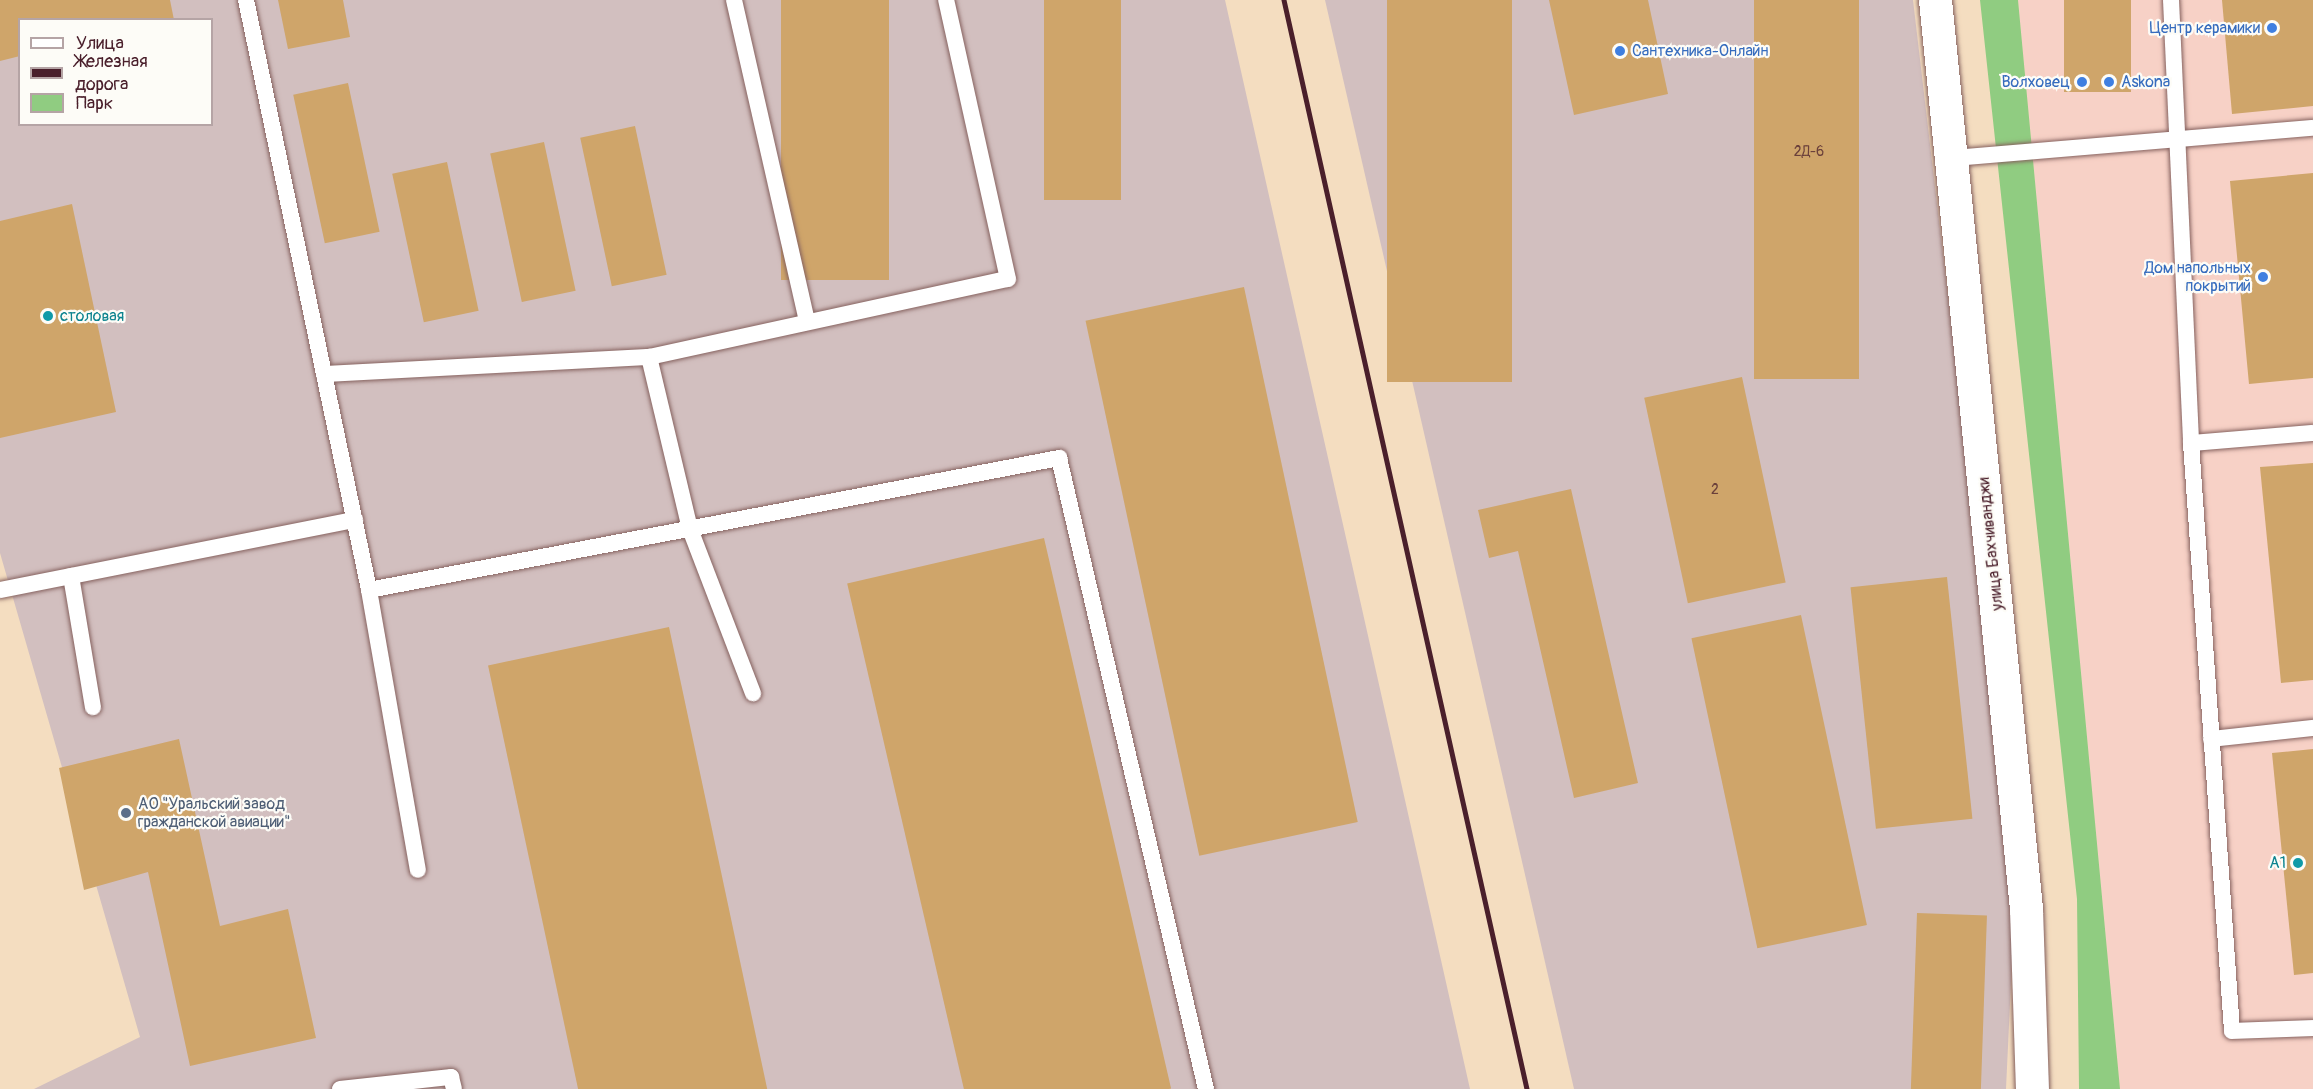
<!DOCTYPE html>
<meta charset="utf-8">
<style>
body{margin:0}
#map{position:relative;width:2313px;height:1089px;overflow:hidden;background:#f4ddc0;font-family:Pangolin,sans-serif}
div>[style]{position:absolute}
.built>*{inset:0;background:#f7d1c6}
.industrial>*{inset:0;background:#d2bfbf}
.green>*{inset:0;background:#90cc81}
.building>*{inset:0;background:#cfa56a;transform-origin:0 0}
.roads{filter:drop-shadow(0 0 2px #86625f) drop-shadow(0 0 2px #86625f)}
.lane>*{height:16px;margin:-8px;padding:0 8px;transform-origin:8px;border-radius:8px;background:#fff}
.secondary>*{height:33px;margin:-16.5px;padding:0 16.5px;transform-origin:16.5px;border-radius:16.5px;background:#fff}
.rail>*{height:4.5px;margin:-2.25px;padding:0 2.25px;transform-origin:2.25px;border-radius:2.25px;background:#4a1f2b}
.dots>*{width:16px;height:16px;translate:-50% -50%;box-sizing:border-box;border:3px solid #fdfcf7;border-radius:50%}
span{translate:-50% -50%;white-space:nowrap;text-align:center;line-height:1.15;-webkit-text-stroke:4.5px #fdfcf7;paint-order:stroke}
.number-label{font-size:14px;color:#6b403b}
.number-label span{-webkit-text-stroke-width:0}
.shop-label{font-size:16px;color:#366cbe}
.right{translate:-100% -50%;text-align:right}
.left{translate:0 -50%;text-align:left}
.culture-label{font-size:16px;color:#0d838f}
.street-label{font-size:16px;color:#4a1f2b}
.service-label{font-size:16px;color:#4e5e75}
.legend{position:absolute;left:18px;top:18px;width:195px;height:108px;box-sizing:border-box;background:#fdfcf7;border:2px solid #b5a4a5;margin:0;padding:8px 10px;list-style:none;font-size:18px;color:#4a1f2b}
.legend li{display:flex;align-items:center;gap:12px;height:30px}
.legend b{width:30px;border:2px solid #b5a4a5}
</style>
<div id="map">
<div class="built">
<i style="clip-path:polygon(2018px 0,2313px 0,2313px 1089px,2120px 1089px)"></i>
</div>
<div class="industrial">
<i style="clip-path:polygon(evenodd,0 0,1225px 0,1470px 1089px,34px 1089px,140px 1037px,0 553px,0 0,20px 20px,212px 20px,212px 124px,20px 124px,20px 20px)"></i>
<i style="clip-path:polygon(1325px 0,1913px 0,2016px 875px,2006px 1089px,1574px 1089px)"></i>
</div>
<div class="green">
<i style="clip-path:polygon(1980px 0,2018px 0,2120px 1089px,2079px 1089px,2077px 899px)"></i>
</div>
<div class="building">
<i style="clip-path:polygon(0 0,170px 0,174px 20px,20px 20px,20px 56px,0 61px)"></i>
<i style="clip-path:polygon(278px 0,343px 0,350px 37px,288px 49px)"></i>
<i style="left:781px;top:0;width:108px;height:280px"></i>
<i style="left:1044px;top:0;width:77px;height:200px"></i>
<i style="left:1387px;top:0;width:125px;height:382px"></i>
<i style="clip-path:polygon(1549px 0,1648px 0,1668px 94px,1574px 115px)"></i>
<i style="left:1754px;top:0;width:105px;height:379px"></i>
<i style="left:2064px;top:0;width:67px;height:92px"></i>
<i style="clip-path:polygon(2222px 0,2313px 0,2313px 106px,2232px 114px)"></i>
<i style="left:348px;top:83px;width:152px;height:56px;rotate:78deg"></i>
<i style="left:635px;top:126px;width:152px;height:56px;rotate:78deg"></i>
<i style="left:544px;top:142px;width:152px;height:55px;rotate:78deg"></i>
<i style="left:447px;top:162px;width:152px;height:56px;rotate:78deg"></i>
<i style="clip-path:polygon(2313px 173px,2313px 378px,2249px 384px,2230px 181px)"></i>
<i style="clip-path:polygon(72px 204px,116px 412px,0 438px,0 221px)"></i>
<i style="left:1244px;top:287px;width:547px;height:162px;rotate:78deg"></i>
<i style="left:1742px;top:377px;width:210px;height:100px;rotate:78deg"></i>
<i style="clip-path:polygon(2313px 463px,2313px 680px,2281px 683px,2260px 467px)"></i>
<i style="clip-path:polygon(1571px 489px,1638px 783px,1574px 798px,1518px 551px,1489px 558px,1478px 510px)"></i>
<i style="left:1044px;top:538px;width:565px;height:202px;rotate:77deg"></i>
<i style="left:1947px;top:577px;width:243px;height:97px;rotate:84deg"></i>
<i style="left:1801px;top:615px;width:317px;height:112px;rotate:78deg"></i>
<i style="left:669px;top:627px;width:473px;height:185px;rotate:78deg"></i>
<i style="clip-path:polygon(179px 739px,220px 926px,288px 909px,316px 1038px,190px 1066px,148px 872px,84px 890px,59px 768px)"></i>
<i style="clip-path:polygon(2313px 749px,2313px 973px,2294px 975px,2272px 753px)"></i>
<i style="left:1917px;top:913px;width:70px;height:176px;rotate:2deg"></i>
</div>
<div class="roads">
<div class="lane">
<i style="left:246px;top:0;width:603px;rotate:78.22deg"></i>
<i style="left:369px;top:590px;width:284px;rotate:80.1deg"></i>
<i style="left:734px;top:0;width:330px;rotate:77.2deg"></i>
<i style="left:2171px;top:0;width:443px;rotate:87.4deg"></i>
<i style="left:2191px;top:443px;width:589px;rotate:86.01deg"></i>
<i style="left:2232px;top:1031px;width:81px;rotate:-2.1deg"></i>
<i style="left:1953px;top:158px;width:361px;rotate:-4.8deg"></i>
<i style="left:649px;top:357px;width:177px;rotate:76.6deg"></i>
<i style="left:690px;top:529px;width:176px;rotate:69deg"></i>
<i style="left:324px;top:374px;width:325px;rotate:-3deg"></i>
<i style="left:649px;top:357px;width:367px;rotate:-12.3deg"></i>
<i style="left:1008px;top:279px;width:286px;rotate:-102.5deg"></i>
<i style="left:2191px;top:443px;width:122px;rotate:-4.7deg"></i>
<i style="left:71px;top:576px;width:133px;rotate:80.5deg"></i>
<i style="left:0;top:590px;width:362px;rotate:-11.2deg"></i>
<i style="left:369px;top:590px;width:703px;rotate:-10.83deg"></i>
<i style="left:1059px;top:458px;width:648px;rotate:76.89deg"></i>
<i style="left:2211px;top:739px;width:103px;rotate:-6.2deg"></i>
<i style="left:340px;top:1089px;width:112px;rotate:-6.2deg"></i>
<i style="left:451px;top:1077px;width:12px;rotate:76deg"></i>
</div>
<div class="secondary">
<i style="left:1935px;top:0;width:914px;rotate:84.28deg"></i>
<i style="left:2026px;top:909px;width:180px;rotate:88.1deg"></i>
</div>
</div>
<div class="rail">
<i style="left:1284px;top:0;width:1116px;rotate:77.42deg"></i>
</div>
<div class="dots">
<i style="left:2272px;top:28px;background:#3f7fe0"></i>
<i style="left:1620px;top:51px;background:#3f7fe0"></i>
<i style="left:2082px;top:82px;background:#3f7fe0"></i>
<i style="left:2109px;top:82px;background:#3f7fe0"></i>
<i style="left:2263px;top:277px;background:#3f7fe0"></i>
<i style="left:48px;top:316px;background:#0f9aa8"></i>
<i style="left:126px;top:813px;background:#5c6f8a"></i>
<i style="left:2298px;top:863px;background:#0f9aa8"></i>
</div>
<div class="number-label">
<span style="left:1809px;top:152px">2Д-6</span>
<span style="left:1715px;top:490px">2</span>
</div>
<div class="shop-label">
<span class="right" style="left:2260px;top:28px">Центр керамики</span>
<span class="left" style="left:1632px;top:51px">Сантехника-Онлайн</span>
<span class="right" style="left:2070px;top:82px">Волховец</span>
<span class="left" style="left:2121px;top:82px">Askona</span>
<span class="right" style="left:2251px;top:277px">Дом напольных<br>покрытий</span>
</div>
<div class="culture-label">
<span class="left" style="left:60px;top:316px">столовая</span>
<span class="right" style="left:2286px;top:863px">A1</span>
</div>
<div class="street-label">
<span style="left:1991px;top:544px;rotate:-96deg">улица Бахчиванджи</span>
</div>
<div class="service-label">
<span class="left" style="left:138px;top:813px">АО "Уральский завод<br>гражданской авиации"</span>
</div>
<ul class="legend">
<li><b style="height:8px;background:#fff"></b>Улица</li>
<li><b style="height:8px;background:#4a1f2b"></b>Железная дорога</li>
<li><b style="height:16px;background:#90cc81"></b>Парк</li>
</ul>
</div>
